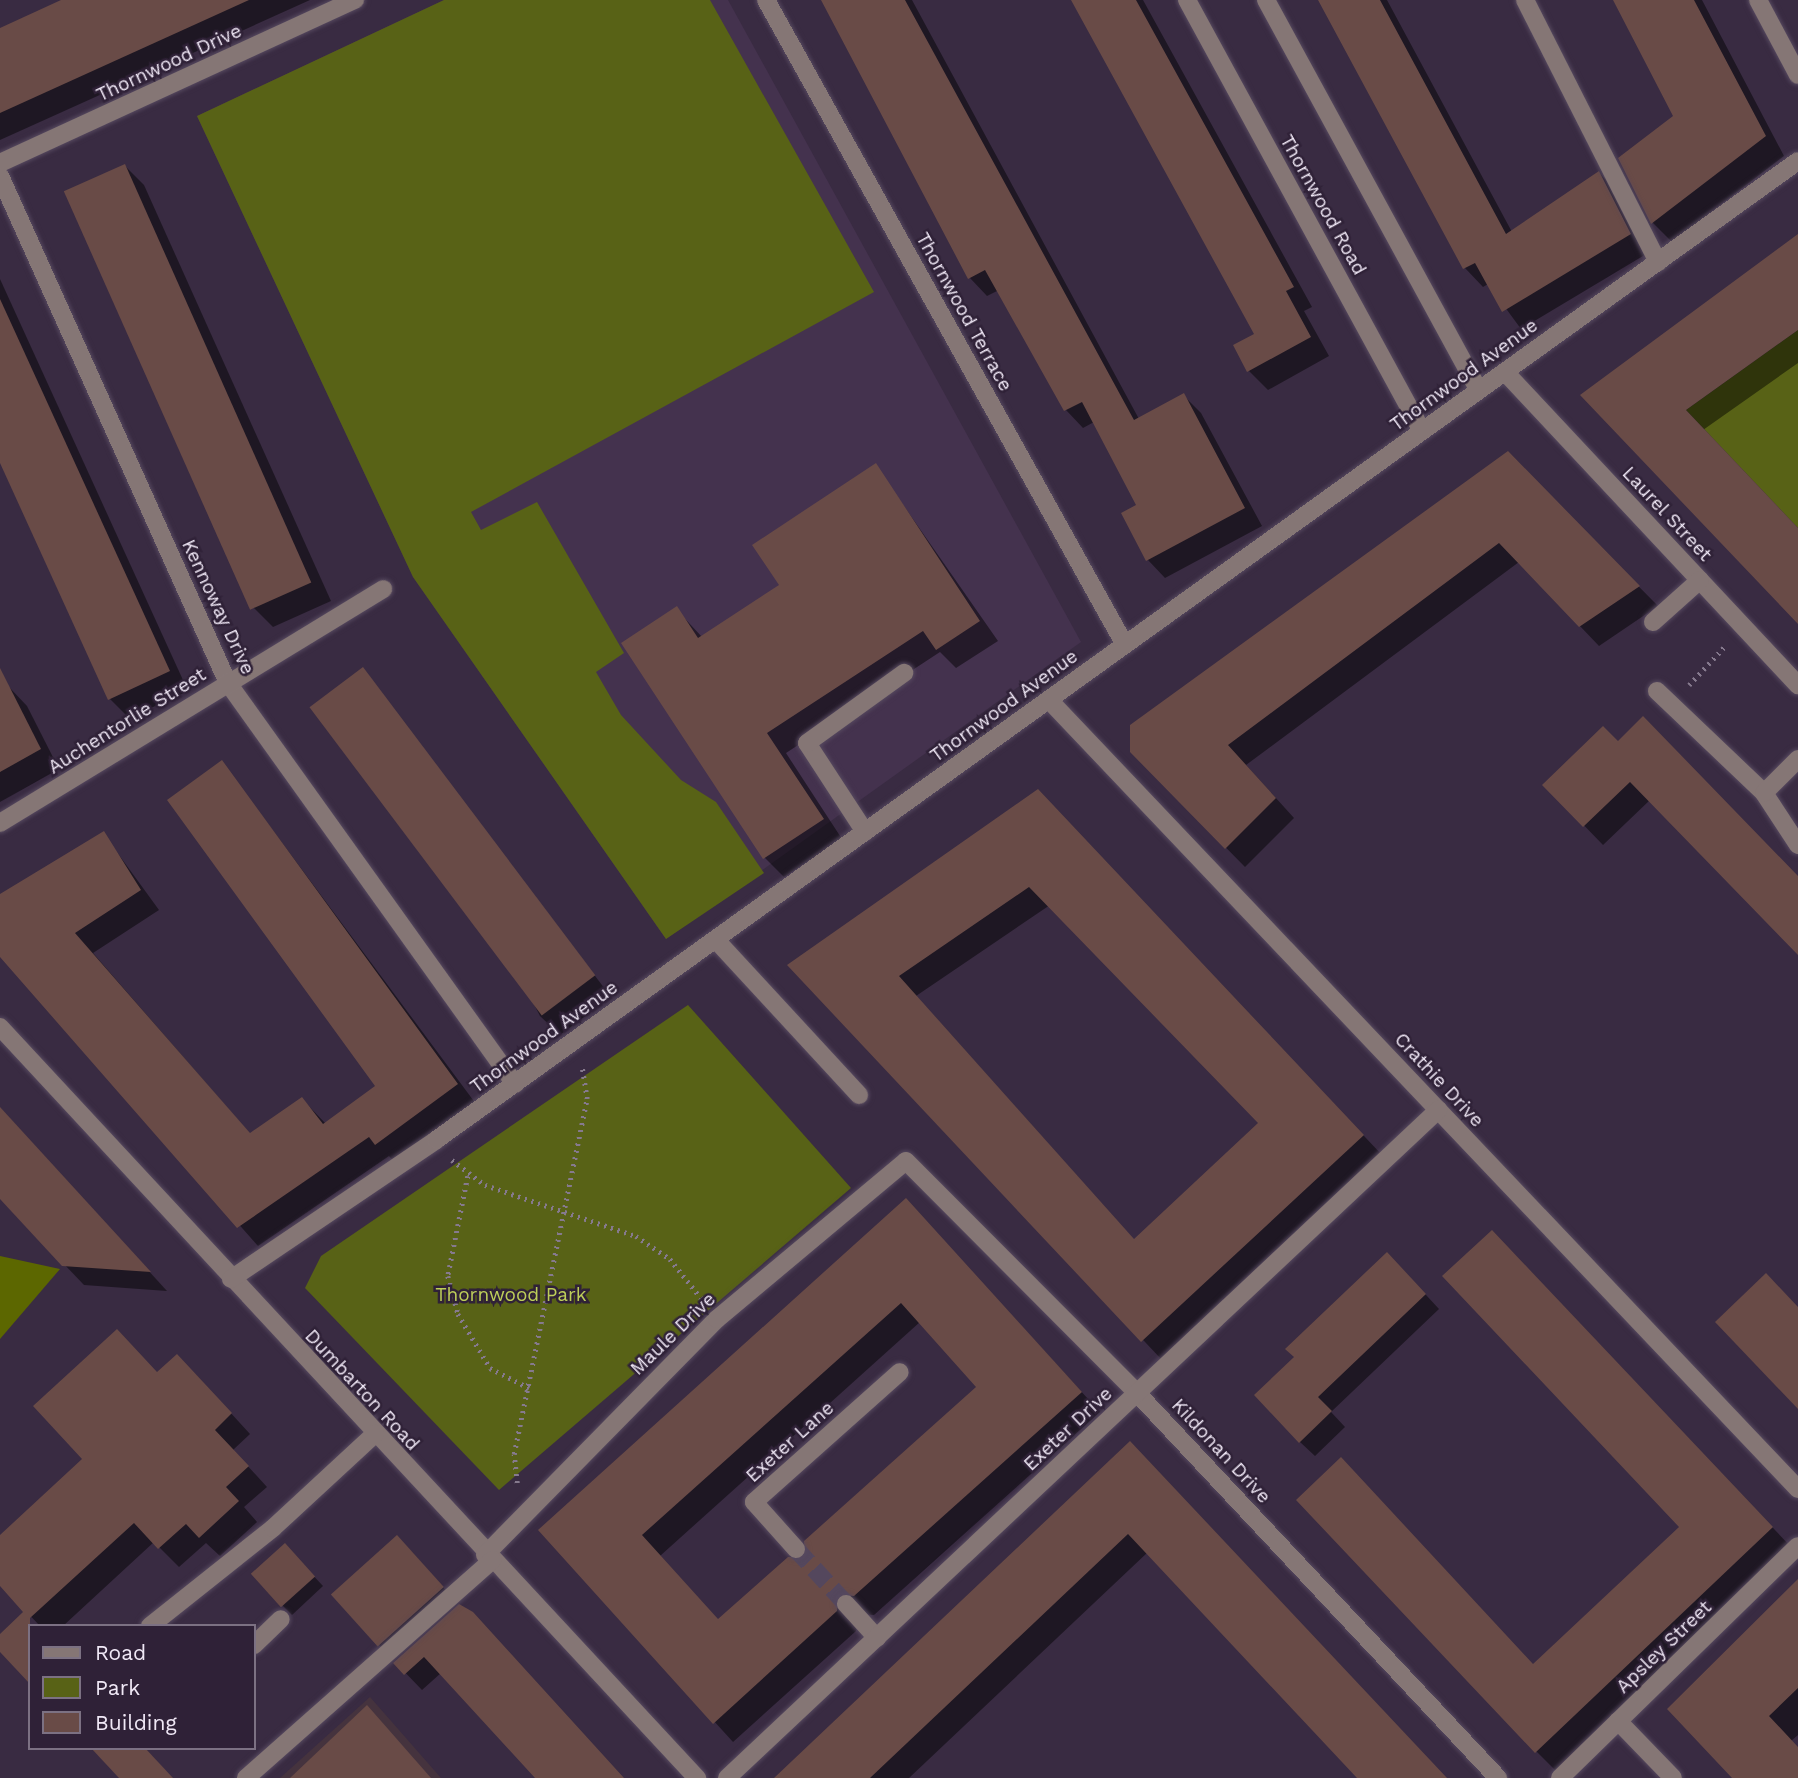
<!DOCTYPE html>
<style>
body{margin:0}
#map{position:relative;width:1798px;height:1778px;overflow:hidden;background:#392b42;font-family:"Work Sans",sans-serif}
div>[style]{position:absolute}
.commercial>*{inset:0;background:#45333e}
.built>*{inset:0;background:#44324e}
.green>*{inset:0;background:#586216}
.forest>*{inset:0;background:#5c6700}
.shadow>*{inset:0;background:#0007}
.building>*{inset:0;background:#694b47;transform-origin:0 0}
.minor-tunnel>*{height:18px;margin-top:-9px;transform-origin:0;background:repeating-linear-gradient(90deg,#54475d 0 18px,transparent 0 27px)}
.path>*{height:4.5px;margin-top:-2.25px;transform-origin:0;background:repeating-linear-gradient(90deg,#867a8e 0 2px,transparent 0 7px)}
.roads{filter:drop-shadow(0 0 2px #56495f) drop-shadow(0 0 2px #56495f)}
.minor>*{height:18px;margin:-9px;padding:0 9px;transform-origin:9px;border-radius:9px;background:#857675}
span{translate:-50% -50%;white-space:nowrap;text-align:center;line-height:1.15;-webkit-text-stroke:5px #2f2137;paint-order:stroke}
.street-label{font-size:19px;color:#f0e8f6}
.park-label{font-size:19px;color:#bdce59}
.legend{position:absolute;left:28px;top:1624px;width:228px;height:126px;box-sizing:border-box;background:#2f2137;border:2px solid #7c7183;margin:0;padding:9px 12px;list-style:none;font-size:21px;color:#f0e8f6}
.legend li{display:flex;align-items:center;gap:14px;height:35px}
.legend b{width:35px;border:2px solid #7c7183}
</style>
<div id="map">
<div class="commercial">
<i style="clip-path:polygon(370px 1697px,441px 1778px,280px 1778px)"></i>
</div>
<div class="built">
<i style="clip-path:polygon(444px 0,728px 0,1081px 642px,666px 939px,413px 577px,197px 116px)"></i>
</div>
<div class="green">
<i style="clip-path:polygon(444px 0,710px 0,874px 292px,471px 512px,481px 530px,537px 502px,624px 653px,596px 672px,621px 715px,681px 780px,716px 802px,764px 873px,666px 939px,413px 577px,197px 116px)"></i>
<i style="clip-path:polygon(1798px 330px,1798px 528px,1686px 410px)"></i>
<i style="clip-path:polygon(688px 1005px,851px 1188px,499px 1490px,305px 1288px,321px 1256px)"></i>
</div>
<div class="forest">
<i style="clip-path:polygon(0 1256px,60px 1269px,0 1339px)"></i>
</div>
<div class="shadow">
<i style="clip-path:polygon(65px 0,310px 0,0 140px,0 30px)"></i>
<i style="clip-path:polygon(823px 0,912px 0,1139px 419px,1183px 395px,1201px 413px,1262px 526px,1165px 578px,1148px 560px,1138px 505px,1094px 422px,1083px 428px,1066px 410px,999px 290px,987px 296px,970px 278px)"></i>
<i style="clip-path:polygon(1073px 0,1143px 0,1312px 307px,1304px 311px,1329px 356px,1268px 390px,1249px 371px,1257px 334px)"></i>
<i style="clip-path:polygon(1320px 0,1387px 0,1512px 232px,1599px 173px,1617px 191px,1648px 253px,1521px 329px,1488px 284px,1483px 287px,1465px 268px)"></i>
<i style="clip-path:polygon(1615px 0,1702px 0,1784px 156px,1672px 242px,1653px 223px,1675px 116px)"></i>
<i style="clip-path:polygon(125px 166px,144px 185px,331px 601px,273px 627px,254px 608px)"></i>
<i style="clip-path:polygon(1798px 238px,1798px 363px,1703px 430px,1798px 530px,1798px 621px,1582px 396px)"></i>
<i style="clip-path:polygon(0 279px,188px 691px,129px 718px,109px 698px,0 459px)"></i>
<i style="clip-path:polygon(1508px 454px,1658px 606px,1599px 646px,1519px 562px,1246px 765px,1294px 818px,1245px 867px,1131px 751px)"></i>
<i style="clip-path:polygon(876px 466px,998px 641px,956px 668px,940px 652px,786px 753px,842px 839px,784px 877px,765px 858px,676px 609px,702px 637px,782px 585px)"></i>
<i style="clip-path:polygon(363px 669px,611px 997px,560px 1035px,540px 1016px)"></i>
<i style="clip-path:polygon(8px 686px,27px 706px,59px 769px,0 802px,0 691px)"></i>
<i style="clip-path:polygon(1618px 743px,1798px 878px,1798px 952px,1650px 800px,1603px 845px,1545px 785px)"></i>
<i style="clip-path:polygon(222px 762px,476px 1104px,395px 1163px,389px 1156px,258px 1246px,0 954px,0 896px,103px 833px,159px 910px,93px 953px,251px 1135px,302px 1099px,326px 1124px,377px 1087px)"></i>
<i style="clip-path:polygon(evenodd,1057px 811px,1382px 1155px,1162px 1360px,790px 965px,1057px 811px,1050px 905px,1261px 1123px,1135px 1241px,916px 996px,1050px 905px)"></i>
<i style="clip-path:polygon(0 1108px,167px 1291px,84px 1285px,0 1197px)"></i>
<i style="clip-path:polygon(evenodd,906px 1200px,1100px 1412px,874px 1615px,858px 1614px,856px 1631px,733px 1742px,540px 1530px,906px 1200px,920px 1322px,979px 1387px,806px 1559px,719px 1621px,660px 1556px,920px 1322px)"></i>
<i style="clip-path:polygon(1512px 1252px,1791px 1547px,1556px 1771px,1536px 1751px,1533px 1665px,1681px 1527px)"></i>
<i style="clip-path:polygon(1402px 1269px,1439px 1309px,1331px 1412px,1345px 1427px,1315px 1456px,1300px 1442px,1296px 1357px)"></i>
<i style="clip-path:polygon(158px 1374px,196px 1375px,250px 1434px,233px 1450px,267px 1487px,244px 1507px,257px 1522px,220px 1556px,206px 1543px,179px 1567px,154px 1542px,63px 1626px,40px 1626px,0 1584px,0 1538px,84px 1459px)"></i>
<i style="clip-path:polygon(1130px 1443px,1446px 1778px,1359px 1778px,1148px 1552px,909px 1778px,776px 1778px)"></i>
<i style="clip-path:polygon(411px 1551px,457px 1603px,394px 1659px,379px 1645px)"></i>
<i style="clip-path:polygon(294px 1555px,323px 1586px,292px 1615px,283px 1606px)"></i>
<i style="clip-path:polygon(1798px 1583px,1798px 1735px,1791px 1741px,1798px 1748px,1798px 1778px,1734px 1778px)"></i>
<i style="clip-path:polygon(476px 1623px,622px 1778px,538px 1778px,441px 1673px,422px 1690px,396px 1663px)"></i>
</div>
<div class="building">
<i style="clip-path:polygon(61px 0,249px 0,0 113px,0 28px)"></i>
<i style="clip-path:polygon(821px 0,905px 0,1134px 420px,1184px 393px,1245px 508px,1146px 561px,1121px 513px,1136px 505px,1082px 402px,1064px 411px,985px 270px,968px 279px)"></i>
<i style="clip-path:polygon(1071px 0,1136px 0,1294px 287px,1286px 291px,1311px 337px,1247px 372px,1233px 345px,1254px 334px)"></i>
<i style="clip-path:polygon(1318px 0,1380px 0,1506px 234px,1599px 171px,1631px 234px,1502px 312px,1475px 263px,1463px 269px)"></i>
<i style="clip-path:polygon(1613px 0,1694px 0,1766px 136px,1651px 224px,1618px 158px,1673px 116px)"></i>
<i style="left:125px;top:164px;width:458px;height:67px;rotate:66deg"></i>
<i style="clip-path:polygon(1798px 234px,1798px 330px,1686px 410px,1798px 528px,1798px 624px,1580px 395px)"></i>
<i style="clip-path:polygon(0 299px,170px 671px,108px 700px,0 463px)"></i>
<i style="clip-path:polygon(1508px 451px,1640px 586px,1579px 627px,1499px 543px,1228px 745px,1276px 798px,1225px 849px,1130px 752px,1130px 725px)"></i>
<i style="clip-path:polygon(876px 463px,980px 621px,936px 650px,923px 631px,767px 733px,824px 819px,763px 859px,621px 643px,677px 606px,698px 638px,779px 585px,752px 545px)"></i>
<i style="left:363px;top:667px;width:386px;height:67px;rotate:53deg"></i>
<i style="clip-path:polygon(0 668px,41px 749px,0 772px)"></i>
<i style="clip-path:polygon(1643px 716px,1798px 876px,1798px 955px,1630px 782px,1583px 827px,1542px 785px,1603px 726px,1618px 741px)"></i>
<i style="clip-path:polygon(222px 760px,458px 1084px,375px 1145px,369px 1137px,237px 1228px,0 957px,0 894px,104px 831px,141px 890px,75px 933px,250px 1133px,302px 1097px,323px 1124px,375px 1086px,167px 800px)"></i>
<i style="clip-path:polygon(evenodd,1038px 789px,1364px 1135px,1141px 1342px,787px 965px,1038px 789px,1029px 887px,1258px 1123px,1134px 1239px,899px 976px,1029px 887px)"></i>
<i style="clip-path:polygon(0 1107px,151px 1272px,62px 1266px,0 1199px)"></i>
<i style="clip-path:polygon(evenodd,906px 1198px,1082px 1392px,854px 1596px,839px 1595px,837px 1611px,713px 1724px,538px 1530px,906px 1198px,901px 1303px,976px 1387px,804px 1541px,804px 1557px,788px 1557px,718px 1619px,642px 1535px,901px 1303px)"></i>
<i style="clip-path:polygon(1492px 1230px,1773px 1527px,1535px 1753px,1296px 1500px,1341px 1457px,1533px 1664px,1679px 1527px,1442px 1276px)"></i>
<i style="clip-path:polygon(1387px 1252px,1426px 1294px,1318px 1397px,1332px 1411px,1299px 1443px,1254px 1395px,1294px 1357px,1285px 1349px)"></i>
<i style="clip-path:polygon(1766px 1273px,1798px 1307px,1798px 1409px,1715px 1322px)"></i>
<i style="clip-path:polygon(117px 1329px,157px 1372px,177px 1354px,232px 1413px,215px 1430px,249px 1466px,226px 1487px,239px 1501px,199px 1538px,186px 1524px,158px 1549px,134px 1523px,30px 1618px,30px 1684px,0 1652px,0 1634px,23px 1612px,0 1586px,0 1535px,82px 1459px,33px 1406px)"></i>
<i style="clip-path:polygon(1130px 1441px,1447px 1778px,1357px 1778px,1128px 1534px,870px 1778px,774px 1778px)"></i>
<i style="left:397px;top:1535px;width:70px;height:89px;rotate:48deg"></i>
<i style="left:285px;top:1543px;width:45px;height:46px;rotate:48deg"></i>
<i style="clip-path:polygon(1798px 1579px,1798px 1688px,1769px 1716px,1798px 1747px,1798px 1778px,1732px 1778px,1667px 1709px)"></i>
<i style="clip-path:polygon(459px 1604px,473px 1612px,624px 1778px,535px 1778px,424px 1657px,404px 1675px,393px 1663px)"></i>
<i style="clip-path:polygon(367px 1705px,431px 1778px,290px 1778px)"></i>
<i style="clip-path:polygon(91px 1748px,145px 1748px,173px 1778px,119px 1778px)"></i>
</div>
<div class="minor-tunnel">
<i style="left:796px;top:1549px;width:74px;rotate:47.7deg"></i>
</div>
<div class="path">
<i style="left:1689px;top:685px;width:54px;rotate:-47.2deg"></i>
<i style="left:452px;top:1160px;width:41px;rotate:37.1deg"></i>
<i style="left:485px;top:1185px;width:159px;rotate:18.7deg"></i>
<i style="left:636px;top:1236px;width:41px;rotate:34.1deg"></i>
<i style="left:670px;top:1259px;width:50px;rotate:51.5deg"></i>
<i style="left:468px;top:1176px;width:102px;rotate:101.3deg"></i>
<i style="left:448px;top:1276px;width:39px;rotate:75deg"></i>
<i style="left:458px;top:1314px;width:63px;rotate:59.3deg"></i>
<i style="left:490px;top:1368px;width:44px;rotate:27.1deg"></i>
<i style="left:517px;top:1483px;width:29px;rotate:-96deg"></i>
<i style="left:514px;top:1454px;width:362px;rotate:-78.4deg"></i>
<i style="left:587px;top:1099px;width:32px;rotate:-99deg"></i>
</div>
<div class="roads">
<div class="minor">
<i style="left:766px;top:0;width:738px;rotate:60.9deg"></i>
<i style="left:1187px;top:0;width:491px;rotate:61.4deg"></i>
<i style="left:1266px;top:0;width:444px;rotate:61.4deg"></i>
<i style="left:1525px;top:0;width:294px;rotate:63.1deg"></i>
<i style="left:1758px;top:0;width:85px;rotate:61.9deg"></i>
<i style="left:0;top:163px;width:391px;rotate:-24.7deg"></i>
<i style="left:0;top:176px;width:556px;rotate:65.79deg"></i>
<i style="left:228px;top:683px;width:493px;rotate:54.4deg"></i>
<i style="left:1505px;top:372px;width:429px;rotate:46.9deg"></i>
<i style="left:1653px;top:622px;width:63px;rotate:-41.8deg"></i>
<i style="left:1657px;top:691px;width:148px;rotate:43.6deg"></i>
<i style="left:1764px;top:793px;width:62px;rotate:56.8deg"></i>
<i style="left:1049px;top:700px;width:1088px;rotate:46.49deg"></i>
<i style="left:1764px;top:793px;width:48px;rotate:-45deg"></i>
<i style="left:0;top:823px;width:449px;rotate:-31.4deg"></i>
<i style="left:865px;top:832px;width:106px;rotate:-123.1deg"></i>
<i style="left:807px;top:743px;width:120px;rotate:-35.8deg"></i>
<i style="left:716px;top:940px;width:211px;rotate:47.3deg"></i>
<i style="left:0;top:1027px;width:1025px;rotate:47.14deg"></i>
<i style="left:231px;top:1279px;width:248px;rotate:-34.1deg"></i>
<i style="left:436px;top:1140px;width:1677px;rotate:-35.71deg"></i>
<i style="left:796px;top:1549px;width:63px;rotate:-131.8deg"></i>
<i style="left:754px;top:1502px;width:195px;rotate:-41.7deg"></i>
<i style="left:485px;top:1555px;width:331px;rotate:-45.5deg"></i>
<i style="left:717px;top:1319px;width:246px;rotate:-39.9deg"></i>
<i style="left:906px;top:1161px;width:327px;rotate:45.1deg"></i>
<i style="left:1137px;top:1393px;width:528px;rotate:46.84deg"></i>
<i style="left:846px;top:1604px;width:46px;rotate:47.6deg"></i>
<i style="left:150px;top:1626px;width:157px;rotate:-38.5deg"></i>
<i style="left:273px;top:1528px;width:139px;rotate:-42.7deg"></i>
<i style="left:254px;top:1645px;width:37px;rotate:-44deg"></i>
<i style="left:1618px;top:1721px;width:79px;rotate:46deg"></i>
<i style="left:246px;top:1778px;width:329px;rotate:-41.5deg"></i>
<i style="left:727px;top:1778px;width:976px;rotate:-43.21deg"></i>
<i style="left:1560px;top:1778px;width:332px;rotate:-44.3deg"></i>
</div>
</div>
<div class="street-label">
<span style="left:169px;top:63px;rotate:-25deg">Thornwood Drive</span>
<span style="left:1323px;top:205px;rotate:61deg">Thornwood Road</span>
<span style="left:964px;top:312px;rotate:61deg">Thornwood Terrace</span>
<span style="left:1464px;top:375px;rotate:-36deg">Thornwood Avenue</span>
<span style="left:1667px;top:514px;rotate:47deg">Laurel Street</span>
<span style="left:218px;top:607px;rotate:65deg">Kennoway Drive</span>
<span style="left:1004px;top:706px;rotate:-36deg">Thornwood Avenue</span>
<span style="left:127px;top:721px;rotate:-32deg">Auchentorlie Street</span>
<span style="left:544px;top:1037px;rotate:-36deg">Thornwood Avenue</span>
<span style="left:1439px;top:1080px;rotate:47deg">Crathie Drive</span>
<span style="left:673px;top:1334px;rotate:-44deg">Maule Drive</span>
<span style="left:362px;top:1390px;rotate:47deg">Dumbarton Road</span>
<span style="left:1068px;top:1429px;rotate:-43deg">Exeter Drive</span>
<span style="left:790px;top:1442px;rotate:-42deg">Exeter Lane</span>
<span style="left:1221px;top:1451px;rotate:47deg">Kildonan Drive</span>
<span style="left:1664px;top:1647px;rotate:-44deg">Apsley Street</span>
</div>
<div class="park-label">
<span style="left:511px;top:1295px">Thornwood Park</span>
</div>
<ul class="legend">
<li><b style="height:9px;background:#857675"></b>Road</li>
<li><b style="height:19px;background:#586216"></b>Park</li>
<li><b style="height:19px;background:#694b47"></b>Building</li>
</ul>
</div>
